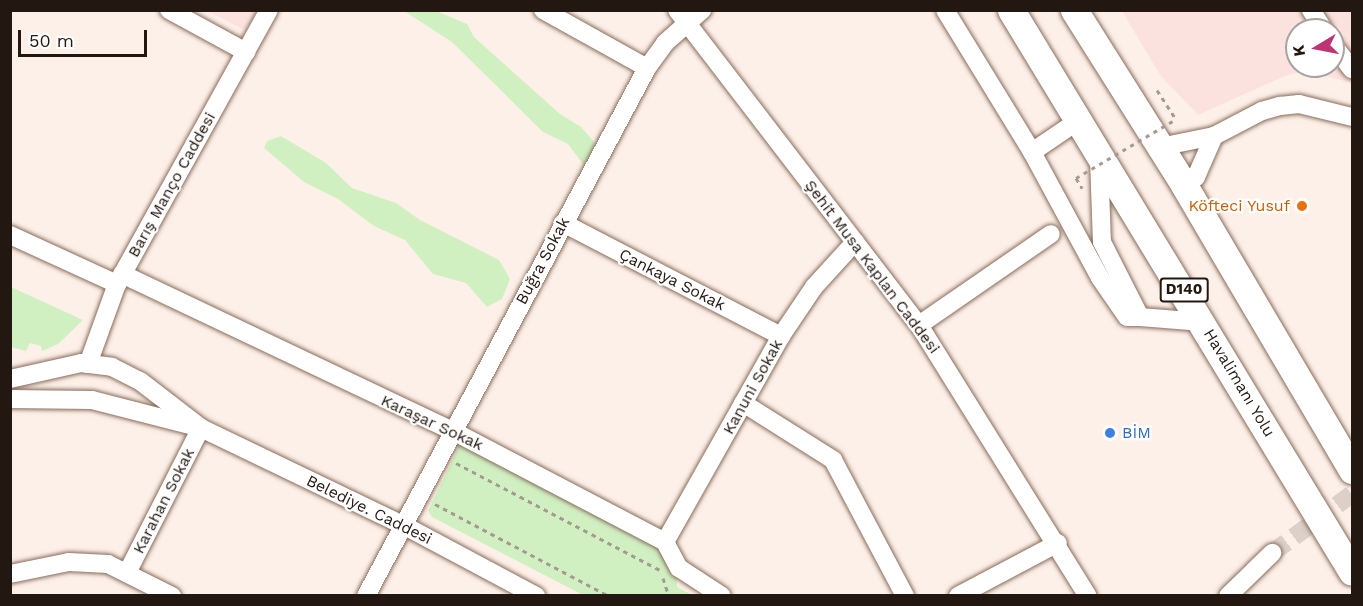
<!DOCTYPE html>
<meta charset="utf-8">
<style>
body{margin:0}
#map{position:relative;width:1363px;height:606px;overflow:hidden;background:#fdf0e8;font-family:"Work Sans",sans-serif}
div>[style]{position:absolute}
.education>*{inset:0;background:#fce2de}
.green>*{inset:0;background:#d0f0c2}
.minor-tunnel>*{height:18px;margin-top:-9px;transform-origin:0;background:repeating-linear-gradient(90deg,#dcd0c8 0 18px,transparent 0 27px)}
.path>*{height:3px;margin-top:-1.5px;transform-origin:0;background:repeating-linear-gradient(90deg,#a59992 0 4.5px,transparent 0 9px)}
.roads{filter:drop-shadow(0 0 2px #886c5b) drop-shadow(0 0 2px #886c5b)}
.minor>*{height:18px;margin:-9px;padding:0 9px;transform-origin:9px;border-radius:9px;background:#fff}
.highway>*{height:27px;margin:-13.5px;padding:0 13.5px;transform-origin:13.5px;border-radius:13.5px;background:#fff}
.path-bridge>*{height:3px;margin-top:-1.5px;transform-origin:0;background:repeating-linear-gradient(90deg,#a59992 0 4.5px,transparent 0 9px)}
.dots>*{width:16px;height:16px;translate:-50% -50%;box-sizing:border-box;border:3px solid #fff;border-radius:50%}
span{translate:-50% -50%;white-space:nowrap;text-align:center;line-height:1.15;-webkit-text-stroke:4.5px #fff;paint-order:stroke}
.shield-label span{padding:2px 4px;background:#fff;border:2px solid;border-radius:4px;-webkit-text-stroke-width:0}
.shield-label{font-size:15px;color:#231811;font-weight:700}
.street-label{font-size:16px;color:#231811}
.food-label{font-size:16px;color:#c56008}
.right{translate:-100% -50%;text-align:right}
.shop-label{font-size:16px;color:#366cbe}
.left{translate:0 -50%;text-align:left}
.frame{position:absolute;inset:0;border:12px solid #231811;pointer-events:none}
.north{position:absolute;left:1285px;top:18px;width:60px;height:60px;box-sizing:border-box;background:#fff;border:2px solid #a7a3a0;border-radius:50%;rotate:260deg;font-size:16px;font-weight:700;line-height:24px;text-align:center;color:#231811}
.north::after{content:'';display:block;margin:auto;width:21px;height:27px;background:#bd3573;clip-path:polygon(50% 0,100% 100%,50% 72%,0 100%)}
.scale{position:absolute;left:18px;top:30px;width:129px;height:27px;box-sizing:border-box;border:3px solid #231811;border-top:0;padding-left:8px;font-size:18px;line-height:21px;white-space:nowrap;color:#231811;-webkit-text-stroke:4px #fff;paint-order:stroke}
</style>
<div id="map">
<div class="education">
<i style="clip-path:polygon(207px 11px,257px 10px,257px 11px,245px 30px)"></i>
<i style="clip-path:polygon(evenodd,1122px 11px,1352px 11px,1352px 83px,1308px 71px,1287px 75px,1198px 115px,1160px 75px,1122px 11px,1297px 30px,1333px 30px,1333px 66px,1297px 66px,1297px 30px)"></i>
</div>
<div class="green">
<i style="clip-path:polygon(404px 11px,436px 11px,467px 24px,474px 37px,560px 114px,581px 127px,602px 151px,586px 168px,568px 144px,543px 132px,452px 42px)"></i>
<i style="clip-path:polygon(281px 136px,326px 163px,352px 188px,396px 203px,420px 220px,499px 260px,510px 279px,502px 299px,487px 307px,466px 283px,433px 274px,405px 240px,374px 226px,338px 199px,304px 182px,264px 148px,267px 141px)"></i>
<i style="clip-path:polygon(11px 287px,83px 320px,58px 344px,42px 351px,41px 346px,30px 343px,26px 351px,11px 347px)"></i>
<i style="clip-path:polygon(467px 430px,676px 554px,677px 587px,692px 595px,583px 595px,432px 517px,428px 511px)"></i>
</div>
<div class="minor-tunnel">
<i style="left:1272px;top:553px;width:99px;rotate:-36.4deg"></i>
</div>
<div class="path">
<i style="left:1157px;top:90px;width:35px;rotate:57deg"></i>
<i style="left:1076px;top:178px;width:12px;rotate:59deg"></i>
<i style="left:456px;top:463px;width:230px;rotate:27.7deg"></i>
<i style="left:435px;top:504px;width:197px;rotate:27.9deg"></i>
<i style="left:663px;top:578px;width:19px;rotate:72deg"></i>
</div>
<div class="roads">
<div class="minor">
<i style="left:169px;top:10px;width:88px;rotate:28.6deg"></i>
<i style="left:543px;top:10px;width:119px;rotate:29.1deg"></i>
<i style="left:677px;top:10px;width:397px;rotate:52.5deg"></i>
<i style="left:919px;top:325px;width:319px;rotate:58.1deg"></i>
<i style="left:945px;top:10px;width:167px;rotate:58.5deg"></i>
<i style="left:1032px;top:152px;width:143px;rotate:61.6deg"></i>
<i style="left:1100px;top:278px;width:47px;rotate:55.3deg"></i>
<i style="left:1127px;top:317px;width:13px"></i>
<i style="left:1311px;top:10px;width:24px;rotate:57deg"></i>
<i style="left:1333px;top:45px;width:31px;rotate:52deg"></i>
<i style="left:1214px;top:136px;width:54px;rotate:-27.5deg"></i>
<i style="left:1262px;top:111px;width:19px;rotate:-16deg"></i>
<i style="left:1280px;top:106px;width:19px;rotate:-6deg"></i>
<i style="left:1299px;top:104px;width:55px;rotate:13.8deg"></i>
<i style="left:1160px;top:147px;width:55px;rotate:-11.5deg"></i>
<i style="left:1214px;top:136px;width:45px;rotate:113.7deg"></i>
<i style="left:1196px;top:177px;width:14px;rotate:146deg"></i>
<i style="left:1032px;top:152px;width:57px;rotate:-34.2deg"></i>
<i style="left:1099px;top:158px;width:84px;rotate:88deg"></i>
<i style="left:1102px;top:242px;width:84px;rotate:63.1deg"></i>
<i style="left:1140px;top:317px;width:63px;rotate:4.5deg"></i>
<i style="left:563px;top:223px;width:246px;rotate:27.4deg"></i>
<i style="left:10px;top:235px;width:118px;rotate:24.6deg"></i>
<i style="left:122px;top:274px;width:364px;rotate:25.4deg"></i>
<i style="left:451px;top:430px;width:242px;rotate:27.6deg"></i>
<i style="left:665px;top:542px;width:30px;rotate:62deg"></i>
<i style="left:679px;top:568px;width:51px;rotate:33.1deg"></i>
<i style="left:919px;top:325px;width:160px;rotate:-34.6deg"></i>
<i style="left:88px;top:364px;width:85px;rotate:-70.1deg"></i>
<i style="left:117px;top:284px;width:313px;rotate:-61deg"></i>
<i style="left:10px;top:379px;width:73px;rotate:-12.7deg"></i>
<i style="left:81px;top:363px;width:31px;rotate:7deg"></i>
<i style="left:112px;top:367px;width:31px;rotate:27deg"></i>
<i style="left:140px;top:381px;width:77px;rotate:37.6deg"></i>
<i style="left:201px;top:428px;width:226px;rotate:25.7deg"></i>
<i style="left:405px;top:526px;width:149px;rotate:28.1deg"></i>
<i style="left:10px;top:399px;width:82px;rotate:0.7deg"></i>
<i style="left:92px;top:400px;width:104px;rotate:14.4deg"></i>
<i style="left:743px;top:403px;width:107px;rotate:32.3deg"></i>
<i style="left:833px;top:460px;width:154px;rotate:62.1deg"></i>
<i style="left:665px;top:542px;width:236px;rotate:-60.6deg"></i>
<i style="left:781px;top:336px;width:59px;rotate:-56deg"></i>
<i style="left:814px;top:287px;width:61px;rotate:-47.7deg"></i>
<i style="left:127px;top:573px;width:163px;rotate:-63deg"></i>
<i style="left:10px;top:574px;width:60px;rotate:-11.5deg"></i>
<i style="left:69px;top:562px;width:39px;rotate:3deg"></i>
<i style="left:108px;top:564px;width:72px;rotate:26.6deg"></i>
<i style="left:366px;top:596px;width:598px;rotate:-61.98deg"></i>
<i style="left:647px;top:68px;width:31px;rotate:-54deg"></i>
<i style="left:665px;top:43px;width:50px;rotate:-41.7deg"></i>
<i style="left:958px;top:596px;width:113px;rotate:-27.9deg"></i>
<i style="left:1228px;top:596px;width:62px;rotate:-44.3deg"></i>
</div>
<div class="highway">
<i style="left:1011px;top:10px;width:657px;rotate:58.75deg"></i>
<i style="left:1074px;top:10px;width:207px;rotate:57.8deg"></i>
<i style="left:1184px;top:185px;width:331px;rotate:59.5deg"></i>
</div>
</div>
<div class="path-bridge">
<i style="left:1076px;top:178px;width:116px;rotate:-30.5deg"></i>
</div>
<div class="dots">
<i style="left:1302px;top:206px;background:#e8710a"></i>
<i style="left:1110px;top:433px;background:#3f7fe0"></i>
</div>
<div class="shield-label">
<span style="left:1184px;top:290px">D140</span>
</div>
<div class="street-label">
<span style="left:172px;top:185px;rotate:-61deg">Barış Manço Caddesi</span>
<span style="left:543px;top:261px;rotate:-62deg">Buğra Sokak</span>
<span style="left:872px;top:267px;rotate:53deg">Şehit Musa Kaplan Caddesi</span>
<span style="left:672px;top:280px;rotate:27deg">Çankaya Sokak</span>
<span style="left:1239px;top:383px;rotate:59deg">Havalimanı Yolu</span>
<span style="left:753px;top:387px;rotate:-61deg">Kanuni Sokak</span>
<span style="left:432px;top:423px;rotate:25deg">Karaşar Sokak</span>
<span style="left:164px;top:501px;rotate:-63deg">Karahan Sokak</span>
<span style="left:369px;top:510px;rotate:26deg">Belediye. Caddesi</span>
</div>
<div class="food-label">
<span class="right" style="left:1290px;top:206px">Köfteci Yusuf</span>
</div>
<div class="shop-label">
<span class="left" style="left:1122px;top:433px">BİM</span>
</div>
<div class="frame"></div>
<div class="north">K</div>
<div class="scale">50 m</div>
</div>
